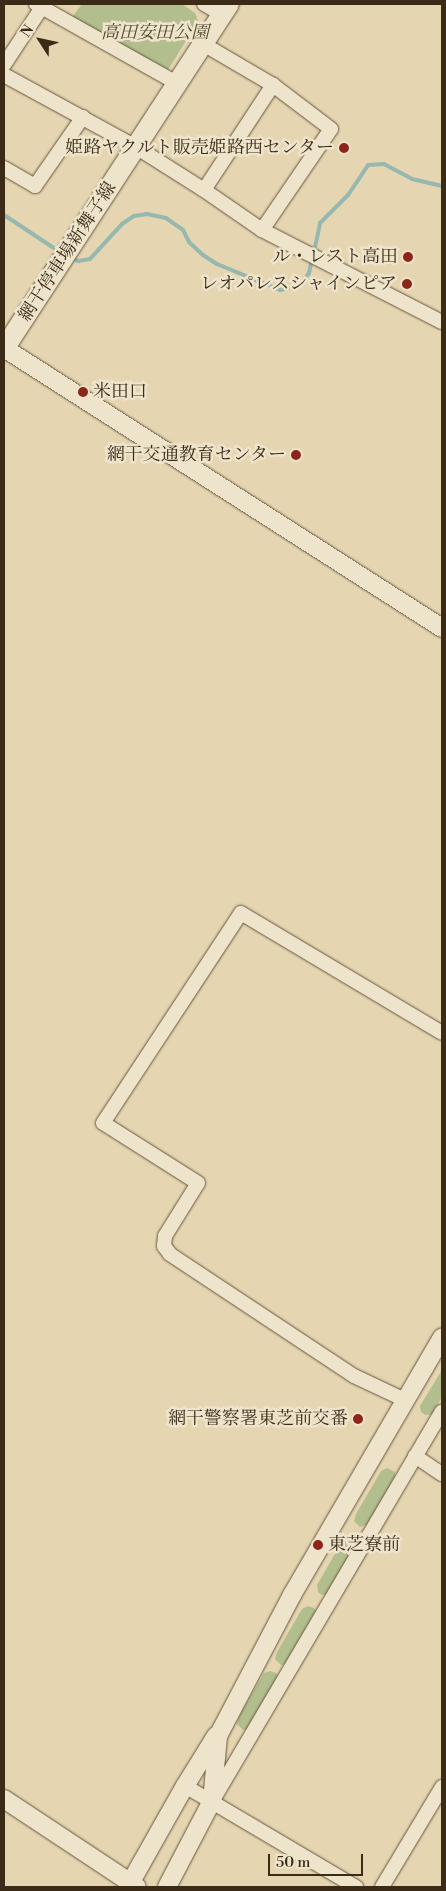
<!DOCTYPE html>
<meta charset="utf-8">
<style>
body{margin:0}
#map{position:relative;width:446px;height:1891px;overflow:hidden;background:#e5d5b1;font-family:"Libre Bodoni","Noto Serif JP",serif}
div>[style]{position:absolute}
.green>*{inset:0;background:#b2be8d}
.stream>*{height:4px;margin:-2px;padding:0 2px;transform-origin:2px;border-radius:2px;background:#96b8af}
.roads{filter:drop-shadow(0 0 1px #66563d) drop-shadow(0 0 1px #66563d)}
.minor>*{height:14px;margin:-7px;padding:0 7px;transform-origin:7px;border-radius:7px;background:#eee4cc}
.tertiary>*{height:18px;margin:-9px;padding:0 9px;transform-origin:9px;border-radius:9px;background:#eee4cc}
.secondary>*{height:20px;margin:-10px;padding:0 10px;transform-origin:10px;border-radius:10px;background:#eee4cc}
.dots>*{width:14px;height:14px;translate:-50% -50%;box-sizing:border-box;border:2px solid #eee4cc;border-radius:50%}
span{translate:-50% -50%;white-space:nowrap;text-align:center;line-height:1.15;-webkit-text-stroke:5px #eee4cc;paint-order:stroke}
.park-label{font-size:18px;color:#53482e;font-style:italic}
.poi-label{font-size:18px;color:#3b2b16}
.right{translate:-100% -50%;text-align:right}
.left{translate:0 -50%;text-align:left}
.street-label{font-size:18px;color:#3b2b16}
.frame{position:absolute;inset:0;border:5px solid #3b2b16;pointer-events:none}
.north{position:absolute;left:15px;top:15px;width:50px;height:50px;-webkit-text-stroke:4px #eee4cc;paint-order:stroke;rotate:305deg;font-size:14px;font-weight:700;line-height:20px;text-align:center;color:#3b2b16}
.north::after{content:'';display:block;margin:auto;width:18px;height:22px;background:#3b2b16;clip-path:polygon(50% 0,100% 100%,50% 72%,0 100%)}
.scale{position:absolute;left:268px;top:1854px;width:95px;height:22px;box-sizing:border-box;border:2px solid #3b2b16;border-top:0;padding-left:6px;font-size:15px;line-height:18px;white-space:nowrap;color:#3b2b16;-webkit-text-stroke:4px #eee4cc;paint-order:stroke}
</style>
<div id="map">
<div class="green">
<i style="clip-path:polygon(82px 4px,182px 4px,195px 13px,198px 21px,168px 70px,70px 20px)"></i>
<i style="clip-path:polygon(442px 1370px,442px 1397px,432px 1414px,425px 1415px,421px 1412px,420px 1406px)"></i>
<i style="clip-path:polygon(387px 1468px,395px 1472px,395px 1477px,368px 1524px,360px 1527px,354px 1521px,356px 1514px,381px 1471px)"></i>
<i style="clip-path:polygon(349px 1535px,358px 1541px,328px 1594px,322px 1595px,318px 1592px,317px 1585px,344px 1538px)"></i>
<i style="clip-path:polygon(308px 1606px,314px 1608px,317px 1612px,287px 1664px,281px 1665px,275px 1659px,277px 1652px,302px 1609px)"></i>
<i style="clip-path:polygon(270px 1671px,276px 1673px,278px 1676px,249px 1729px,243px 1730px,237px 1724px,239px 1716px,264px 1673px)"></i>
</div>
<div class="stream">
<i style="left:4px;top:215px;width:67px;rotate:33.5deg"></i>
<i style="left:314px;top:252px;width:30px;rotate:-78deg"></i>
<i style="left:320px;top:223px;width:40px;rotate:-45deg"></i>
<i style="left:348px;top:195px;width:36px;rotate:-56deg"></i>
<i style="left:368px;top:165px;width:16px;rotate:-4deg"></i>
<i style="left:384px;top:164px;width:32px;rotate:28deg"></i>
<i style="left:412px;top:179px;width:31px;rotate:13deg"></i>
<i style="left:71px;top:258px;width:8px;rotate:23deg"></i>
<i style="left:78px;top:261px;width:12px;rotate:-9deg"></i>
<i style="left:90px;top:259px;width:47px;rotate:-47.6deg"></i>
<i style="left:122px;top:224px;width:14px;rotate:-34deg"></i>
<i style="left:134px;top:216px;width:13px;rotate:-9deg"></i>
<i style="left:147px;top:214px;width:19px;rotate:12deg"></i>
<i style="left:166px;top:218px;width:21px;rotate:35deg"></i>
<i style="left:183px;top:230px;width:13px;rotate:63deg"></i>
<i style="left:189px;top:242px;width:19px;rotate:43deg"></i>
<i style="left:203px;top:255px;width:17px;rotate:33deg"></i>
<i style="left:217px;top:264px;width:68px;rotate:22.4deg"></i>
<i style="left:280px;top:290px;width:21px;rotate:-14deg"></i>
<i style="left:300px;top:285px;width:15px;rotate:-53deg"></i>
<i style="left:309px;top:273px;width:14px;rotate:-78deg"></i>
</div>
<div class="roads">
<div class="minor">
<i style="left:36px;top:4px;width:162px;rotate:29.3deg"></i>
<i style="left:204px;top:4px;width:22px;rotate:30deg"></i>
<i style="left:4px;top:65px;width:73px;rotate:-56.7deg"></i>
<i style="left:4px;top:75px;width:150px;rotate:28.6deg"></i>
<i style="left:136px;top:147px;width:80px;rotate:32.3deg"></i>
<i style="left:204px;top:190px;width:70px;rotate:34.6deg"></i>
<i style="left:262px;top:230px;width:122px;rotate:-55.7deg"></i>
<i style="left:331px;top:129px;width:73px;rotate:-142.8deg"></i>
<i style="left:273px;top:85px;width:81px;rotate:-149.6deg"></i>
<i style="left:4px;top:168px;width:36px;rotate:30deg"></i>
<i style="left:35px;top:186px;width:84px;rotate:-55.2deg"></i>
<i style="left:204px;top:190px;width:126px;rotate:-56.7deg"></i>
<i style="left:262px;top:230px;width:202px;rotate:27.1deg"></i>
<i style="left:405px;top:1400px;width:56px;rotate:-154.8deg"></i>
<i style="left:354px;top:1376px;width:221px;rotate:-146.5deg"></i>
<i style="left:170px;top:1254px;width:10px;rotate:-127deg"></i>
<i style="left:164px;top:1246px;width:10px;rotate:-84deg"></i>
<i style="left:165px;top:1236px;width:62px;rotate:-58.1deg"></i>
<i style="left:198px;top:1183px;width:112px;rotate:-147.7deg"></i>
<i style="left:103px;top:1123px;width:251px;rotate:-56.7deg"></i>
<i style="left:241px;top:913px;width:234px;rotate:30.8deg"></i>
<i style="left:415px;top:1456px;width:32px;rotate:34deg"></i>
<i style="left:185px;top:1786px;width:199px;rotate:30.6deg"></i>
<i style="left:213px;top:1800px;width:451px;rotate:-59.5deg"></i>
<i style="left:382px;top:1887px;width:117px;rotate:-59deg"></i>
</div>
<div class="tertiary">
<i style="left:4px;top:348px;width:520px;rotate:32.59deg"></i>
<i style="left:4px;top:1799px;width:159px;rotate:33.5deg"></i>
<i style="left:128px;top:1887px;width:116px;rotate:-60.6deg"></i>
<i style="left:185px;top:1786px;width:59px;rotate:-58.2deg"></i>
<i style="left:167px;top:1887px;width:97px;rotate:-62.4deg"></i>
<i style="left:212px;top:1801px;width:65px;rotate:-84.7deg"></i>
<i style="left:218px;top:1736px;width:159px;rotate:-62.3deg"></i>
<i style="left:292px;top:1595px;width:298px;rotate:-59.8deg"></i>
</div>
<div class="secondary">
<i style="left:4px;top:349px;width:412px;rotate:-56.9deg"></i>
</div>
</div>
<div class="dots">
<i style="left:344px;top:148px;background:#8f2418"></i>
<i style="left:408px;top:257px;background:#8f2418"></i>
<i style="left:407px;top:284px;background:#8f2418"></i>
<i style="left:83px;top:392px;background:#8f2418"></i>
<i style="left:296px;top:455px;background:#8f2418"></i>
<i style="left:358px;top:1419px;background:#8f2418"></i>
<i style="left:318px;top:1545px;background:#8f2418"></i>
</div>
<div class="park-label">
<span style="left:155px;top:33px">高田安田公園</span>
</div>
<div class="poi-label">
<span class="right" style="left:334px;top:148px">姫路ヤクルト販売姫路西センター</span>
<span class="right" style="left:398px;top:257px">ル・レスト高田</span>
<span class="right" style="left:397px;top:284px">レオパレスシャインピア</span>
<span class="left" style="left:93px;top:392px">米田口</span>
<span class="right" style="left:286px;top:455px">網干交通教育センター</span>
<span class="right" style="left:348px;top:1419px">網干警察署東芝前交番</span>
<span class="left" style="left:328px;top:1545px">東芝寮前</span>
</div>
<div class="street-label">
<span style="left:68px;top:252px;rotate:-57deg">網干停車場新舞子線</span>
</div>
<div class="frame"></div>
<div class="north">N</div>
<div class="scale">50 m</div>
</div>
